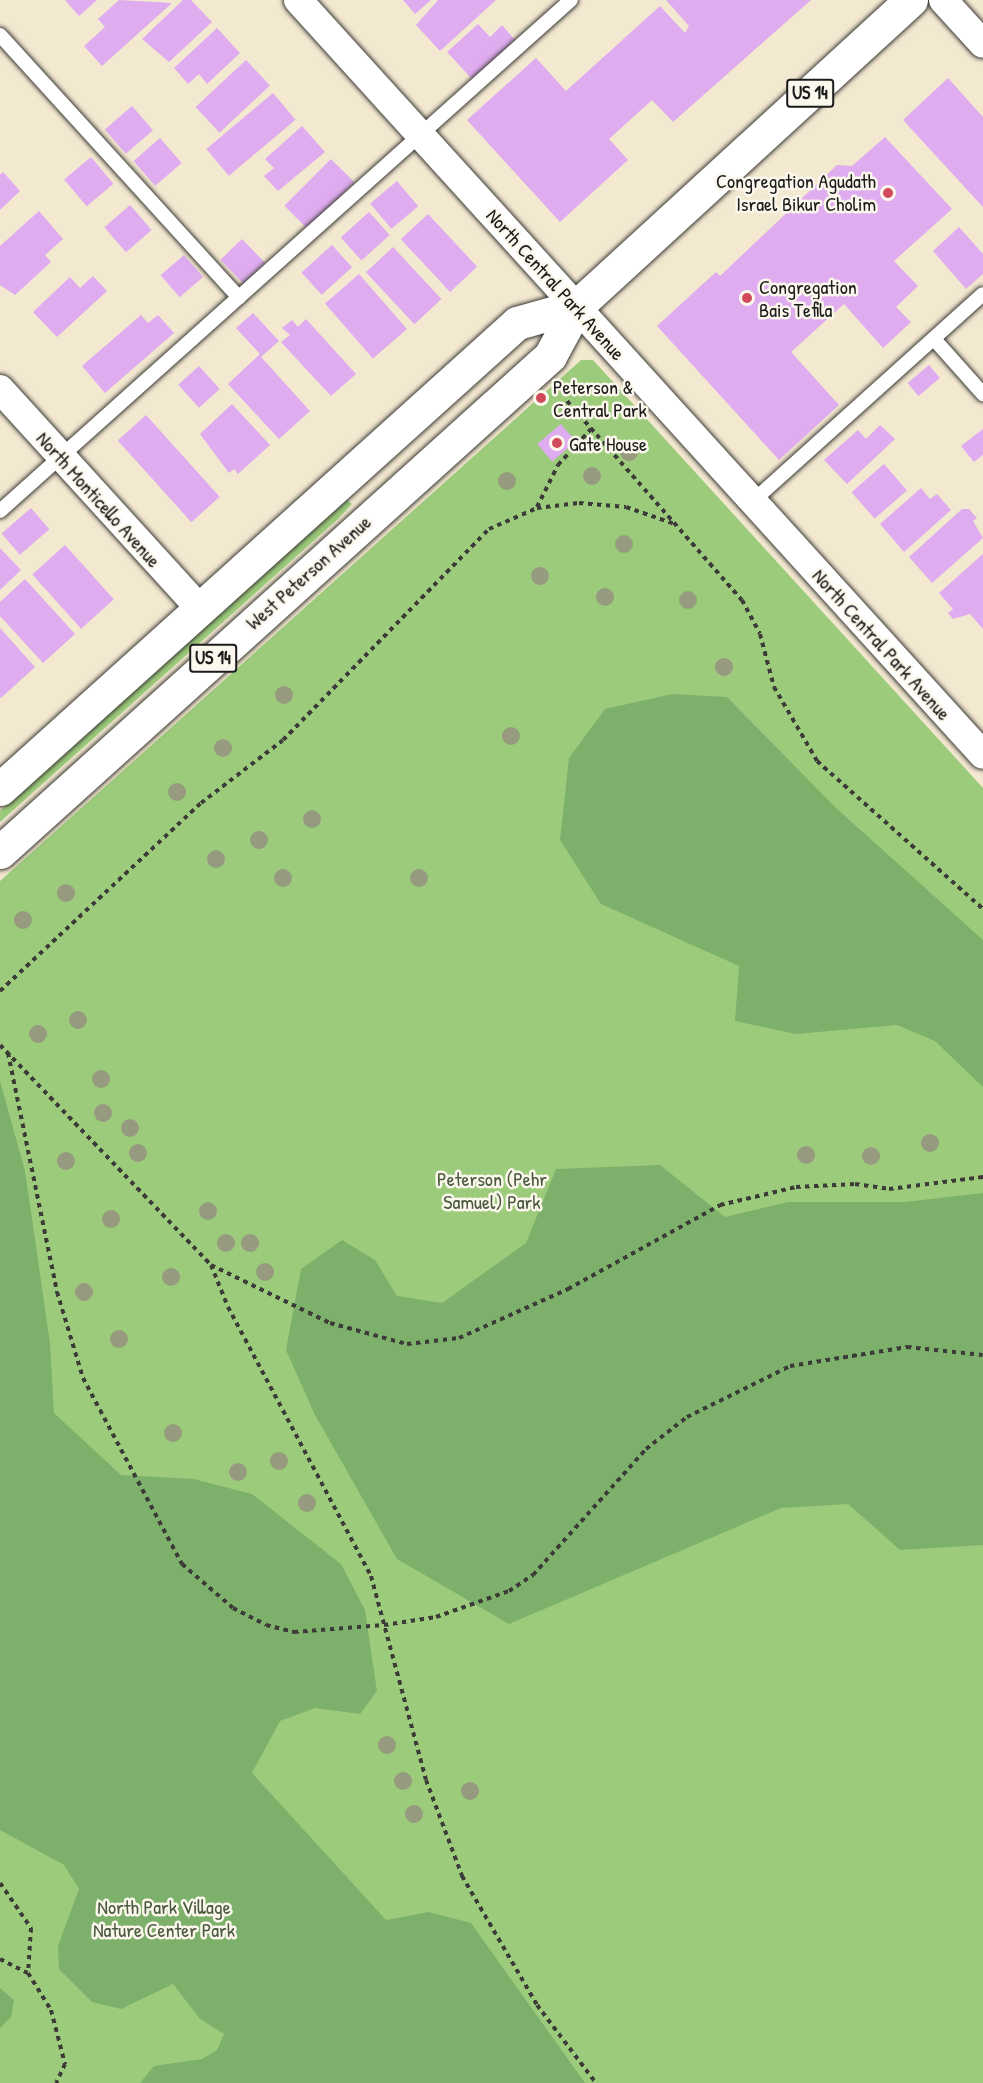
<!DOCTYPE html>
<style>
body{margin:0}
#map{position:relative;width:983px;height:2083px;overflow:hidden;background:#f3e8d0;font-family:"Patrick Hand",sans-serif}
div>[style]{position:absolute}
.green>*{inset:0;background:#9ccc7b}
.forest>*{inset:0;background:#7db06b}
.building>*{inset:0;background:#dfacf0;transform-origin:0 0}
.path>*{height:4px;margin-top:-2px;transform-origin:0;background:repeating-linear-gradient(90deg,#3c3b37 0 4.5px,transparent 0 9px)}
.roads{filter:drop-shadow(0 0 2px #3c3b37) drop-shadow(0 0 2px #3c3b37)}
.lane>*{height:14px;margin:-7px;padding:0 7px;transform-origin:7px;border-radius:7px;background:#fff}
.street>*{height:28px;margin:-14px;padding:0 14px;transform-origin:14px;border-radius:14px;background:#fff}
.primary>*{height:33px;margin:-16.5px;padding:0 16.5px;transform-origin:16.5px;border-radius:16.5px;background:#fff}
.trees>*{width:18px;height:18px;margin:-9px;border-radius:50%;background:#969a7f}
.dots>*{width:16px;height:16px;translate:-50% -50%;box-sizing:border-box;border:3px solid #fbf7ec;border-radius:50%}
span{translate:-50% -50%;white-space:nowrap;text-align:center;line-height:1.15;-webkit-text-stroke:5px #fbf7ec;paint-order:stroke}
.shield-label span{padding:2px 4px;background:#fbf7ec;border:2px solid;border-radius:4px;-webkit-text-stroke-width:0}
.shield-label{font-size:18px;color:#1c1c1c;font-weight:700}
.poi-label{font-size:20px;color:#1c1c1c}
.right{translate:-100% -50%;text-align:right}
.left{translate:0 -50%;text-align:left}
.street-label{font-size:20px;color:#1c1c1c}
.park-label{font-size:20px;color:#495a3d}
</style>
<div id="map">
<div class="green">
<i style="clip-path:polygon(581px 360px,593px 360px,603px 371px,983px 788px,983px 2083px,0 2083px,0 881px)"></i>
<i style="clip-path:polygon(347px 500px,352px 504px,338px 519px,0 822px,0 811px)"></i>
</div>
<div class="forest">
<i style="clip-path:polygon(672px 694px,727px 697px,835px 807px,983px 940px,983px 1087px,935px 1041px,897px 1025px,796px 1034px,735px 1021px,739px 966px,601px 904px,560px 840px,569px 758px,605px 709px)"></i>
<i style="clip-path:polygon(0 1081px,25px 1171px,50px 1343px,54px 1413px,121px 1475px,194px 1479px,252px 1494px,341px 1564px,365px 1610px,377px 1691px,360px 1714px,315px 1708px,280px 1721px,252px 1773px,386px 1920px,429px 1912px,471px 1923px,585px 2083px,140px 2083px,154px 2066px,202px 2059px,217px 2050px,224px 2034px,200px 2019px,173px 1984px,121px 2009px,92px 2002px,59px 1969px,58px 1946px,79px 1889px,64px 1865px,0 1830px)"></i>
<i style="clip-path:polygon(660px 1165px,725px 1217px,788px 1202px,905px 1202px,983px 1193px,983px 1545px,900px 1550px,848px 1504px,781px 1508px,509px 1624px,397px 1559px,315px 1415px,286px 1350px,301px 1269px,342px 1240px,375px 1260px,397px 1296px,442px 1303px,526px 1243px,556px 1169px)"></i>
<i style="clip-path:polygon(0 1988px,14px 2000px,11px 2017px,0 2028px)"></i>
</div>
<div class="building">
<i style="clip-path:polygon(65px 0,97px 0,79px 16px)"></i>
<i style="clip-path:polygon(119px 0,172px 3px,102px 66px,84px 46px,105px 27px,98px 19px)"></i>
<i style="clip-path:polygon(183px 0,191px 0,212px 22px,169px 62px,142px 39px)"></i>
<i style="clip-path:polygon(403px 0,431px 0,415px 14px)"></i>
<i style="clip-path:polygon(438px 0,496px 0,440px 51px,416px 25px)"></i>
<i style="clip-path:polygon(666px 0,811px 0,673px 122px,652px 100px,609px 139px,628px 160px,560px 222px,467px 120px,536px 58px,566px 91px,660px 6px,685px 33px,689px 26px)"></i>
<i style="clip-path:polygon(478px 24px,490px 37px,502px 25px,515px 40px,473px 80px,447px 52px)"></i>
<i style="clip-path:polygon(217px 28px,240px 53px,207px 84px,199px 74px,188px 84px,174px 68px)"></i>
<i style="left:246px;top:60px;width:35px;height:69px;rotate:47deg"></i>
<i style="clip-path:polygon(948px 78px,983px 117px,983px 207px,903px 120px)"></i>
<i style="left:273px;top:93px;width:35px;height:87px;rotate:50deg"></i>
<i style="left:132px;top:106px;width:32px;height:36px;rotate:49deg"></i>
<i style="clip-path:polygon(302px 126px,325px 152px,278px 191px,264px 176px,274px 168px,265px 159px)"></i>
<i style="clip-path:polygon(885px 137px,952px 209px,894px 261px,918px 286px,896px 307px,911px 322px,883px 348px,844px 304px,791px 352px,839px 405px,779px 460px,657px 326px,716px 272px,720px 276px,837px 165px,852px 166px)"></i>
<i style="left:160px;top:138px;width:33px;height:35px;rotate:49deg"></i>
<i style="left:91px;top:157px;width:35px;height:35px;rotate:50deg"></i>
<i style="left:331px;top:159px;width:33px;height:66px;rotate:45deg"></i>
<i style="clip-path:polygon(3px 172px,20px 191px,0 210px,0 175px)"></i>
<i style="left:397px;top:181px;width:33px;height:35px;rotate:50deg"></i>
<i style="left:130px;top:205px;width:33px;height:34px;rotate:49deg"></i>
<i style="clip-path:polygon(39px 211px,63px 239px,45px 255px,51px 262px,15px 295px,0 285px,0 246px)"></i>
<i style="left:369px;top:212px;width:31px;height:38px;rotate:48deg"></i>
<i style="left:428px;top:214px;width:72px;height:37px;rotate:47deg"></i>
<i style="clip-path:polygon(959px 227px,983px 254px,983px 274px,966px 289px,933px 251px)"></i>
<i style="left:242px;top:239px;width:33px;height:30px;rotate:46deg"></i>
<i style="left:332px;top:245px;width:30px;height:41px;rotate:48deg"></i>
<i style="left:393px;top:247px;width:71px;height:37px;rotate:47deg"></i>
<i style="left:184px;top:255px;width:29px;height:31px;rotate:49deg"></i>
<i style="left:359px;top:274px;width:73px;height:45px;rotate:49deg"></i>
<i style="clip-path:polygon(93px 276px,107px 291px,57px 337px,33px 312px,70px 277px,80px 288px)"></i>
<i style="clip-path:polygon(253px 313px,279px 341px,261px 357px,310px 411px,279px 439px,228px 384px,260px 354px,236px 328px)"></i>
<i style="clip-path:polygon(141px 315px,148px 323px,158px 315px,174px 333px,105px 393px,82px 366px)"></i>
<i style="clip-path:polygon(306px 319px,356px 374px,331px 396px,281px 342px,290px 335px,282px 328px,292px 320px,298px 327px)"></i>
<i style="left:929px;top:365px;width:17px;height:28px;rotate:50deg"></i>
<i style="left:199px;top:366px;width:31px;height:28px;rotate:48deg"></i>
<i style="clip-path:polygon(232px 404px,270px 445px,238px 474px,234px 469px,229px 473px,200px 434px)"></i>
<i style="left:146px;top:415px;width:110px;height:38px;rotate:48deg"></i>
<i style="left:561px;top:424px;width:23px;height:31px;rotate:50deg"></i>
<i style="clip-path:polygon(880px 425px,895px 439px,847px 484px,824px 460px,858px 430px,866px 439px)"></i>
<i style="clip-path:polygon(983px 429px,983px 455px,974px 462px,961px 446px)"></i>
<i style="left:884px;top:464px;width:35px;height:43px;rotate:49deg"></i>
<i style="clip-path:polygon(921px 488px,930px 499px,937px 494px,951px 510px,904px 552px,880px 524px)"></i>
<i style="left:31px;top:508px;width:28px;height:39px;rotate:49deg"></i>
<i style="clip-path:polygon(962px 509px,969px 509px,977px 518px,973px 521px,983px 538px,932px 583px,909px 557px)"></i>
<i style="left:65px;top:545px;width:73px;height:44px;rotate:48deg"></i>
<i style="clip-path:polygon(0 548px,21px 570px,0 590px)"></i>
<i style="clip-path:polygon(983px 554px,983px 629px,970px 614px,953px 619px,948px 613px,953px 609px,939px 593px)"></i>
<i style="clip-path:polygon(25px 579px,75px 634px,43px 663px,0 616px,0 602px)"></i>
<i style="clip-path:polygon(0 628px,35px 667px,1px 698px,0 697px)"></i>
</div>
<div class="path">
<i style="left:567px;top:401px;width:265px;rotate:48.7deg"></i>
<i style="left:742px;top:600px;width:38px;rotate:62deg"></i>
<i style="left:760px;top:634px;width:55px;rotate:75.2deg"></i>
<i style="left:774px;top:687px;width:86px;rotate:59.8deg"></i>
<i style="left:817px;top:761px;width:222px;rotate:41.7deg"></i>
<i style="left:537px;top:507px;width:47px;rotate:-63.4deg"></i>
<i style="left:558px;top:465px;width:50px;rotate:-47.4deg"></i>
<i style="left:0;top:991px;width:275px;rotate:-43.1deg"></i>
<i style="left:201px;top:803px;width:103px;rotate:-37.5deg"></i>
<i style="left:283px;top:740px;width:295px;rotate:-45.7deg"></i>
<i style="left:489px;top:529px;width:52px;rotate:-23.6deg"></i>
<i style="left:537px;top:508px;width:42px;rotate:-6.8deg"></i>
<i style="left:579px;top:503px;width:47px;rotate:4.9deg"></i>
<i style="left:626px;top:507px;width:52px;rotate:19.1deg"></i>
<i style="left:0;top:1045px;width:305px;rotate:46.2deg"></i>
<i style="left:211px;top:1265px;width:132px;rotate:26deg"></i>
<i style="left:330px;top:1323px;width:80px;rotate:15.3deg"></i>
<i style="left:407px;top:1344px;width:52px;rotate:-6.6deg"></i>
<i style="left:459px;top:1338px;width:120px;rotate:-24.2deg"></i>
<i style="left:568px;top:1289px;width:174px;rotate:-28.9deg"></i>
<i style="left:720px;top:1205px;width:78px;rotate:-13.3deg"></i>
<i style="left:796px;top:1187px;width:59px;rotate:-2.9deg"></i>
<i style="left:855px;top:1184px;width:34px;rotate:8deg"></i>
<i style="left:889px;top:1189px;width:95px;rotate:-7.3deg"></i>
<i style="left:8px;top:1053px;width:244px;rotate:78.4deg"></i>
<i style="left:57px;top:1292px;width:90px;rotate:73.2deg"></i>
<i style="left:83px;top:1378px;width:211px;rotate:62deg"></i>
<i style="left:182px;top:1564px;width:67px;rotate:40.8deg"></i>
<i style="left:233px;top:1608px;width:37px;rotate:27deg"></i>
<i style="left:266px;top:1625px;width:29px;rotate:14deg"></i>
<i style="left:294px;top:1632px;width:90px;rotate:-4.4deg"></i>
<i style="left:384px;top:1625px;width:53px;rotate:-8.7deg"></i>
<i style="left:436px;top:1617px;width:77px;rotate:-19.6deg"></i>
<i style="left:509px;top:1591px;width:29px;rotate:-34deg"></i>
<i style="left:533px;top:1575px;width:169px;rotate:-48.1deg"></i>
<i style="left:646px;top:1449px;width:52px;rotate:-38deg"></i>
<i style="left:687px;top:1417px;width:115px;rotate:-26.3deg"></i>
<i style="left:790px;top:1366px;width:119px;rotate:-9.2deg"></i>
<i style="left:907px;top:1347px;width:76px;rotate:6deg"></i>
<i style="left:211px;top:1265px;width:45px;rotate:68deg"></i>
<i style="left:228px;top:1307px;width:305px;rotate:62deg"></i>
<i style="left:371px;top:1576px;width:211px;rotate:74.9deg"></i>
<i style="left:426px;top:1780px;width:103px;rotate:69.4deg"></i>
<i style="left:462px;top:1876px;width:149px;rotate:59.8deg"></i>
<i style="left:537px;top:2005px;width:98px;rotate:52.9deg"></i>
<i style="left:0;top:1883px;width:55px;rotate:55.4deg"></i>
<i style="left:31px;top:1928px;width:45px;rotate:93.8deg"></i>
<i style="left:0;top:1959px;width:31px;rotate:27deg"></i>
<i style="left:28px;top:1973px;width:44px;rotate:58.1deg"></i>
<i style="left:51px;top:2010px;width:56px;rotate:75.5deg"></i>
<i style="left:65px;top:2064px;width:21px;rotate:115deg"></i>
</div>
<div class="roads">
<div class="lane">
<i style="left:0;top:35px;width:355px;rotate:47.7deg"></i>
<i style="left:934px;top:339px;width:74px;rotate:48.3deg"></i>
<i style="left:753px;top:501px;width:309px;rotate:-42deg"></i>
<i style="left:0;top:511px;width:766px;rotate:-41.83deg"></i>
</div>
<div class="street">
<i style="left:298px;top:0;width:1019px;rotate:47.78deg"></i>
<i style="left:943px;top:0;width:59px;rotate:47.7deg"></i>
<i style="left:0;top:389px;width:296px;rotate:47.7deg"></i>
</div>
<div class="primary">
<i style="left:0;top:789px;width:696px;rotate:-42.03deg"></i>
<i style="left:517px;top:323px;width:62px;rotate:-15.8deg"></i>
<i style="left:0;top:852px;width:741px;rotate:-42.04deg"></i>
<i style="left:550px;top:356px;width:57px;rotate:-61.6deg"></i>
<i style="left:577px;top:306px;width:453px;rotate:-42.5deg"></i>
</div>
</div>
<div class="trees">
<i style="left:629px;top:452px"></i>
<i style="left:592px;top:476px"></i>
<i style="left:507px;top:481px"></i>
<i style="left:624px;top:544px"></i>
<i style="left:540px;top:576px"></i>
<i style="left:605px;top:597px"></i>
<i style="left:688px;top:600px"></i>
<i style="left:724px;top:667px"></i>
<i style="left:284px;top:695px"></i>
<i style="left:511px;top:736px"></i>
<i style="left:223px;top:748px"></i>
<i style="left:177px;top:792px"></i>
<i style="left:312px;top:819px"></i>
<i style="left:259px;top:840px"></i>
<i style="left:216px;top:859px"></i>
<i style="left:283px;top:878px"></i>
<i style="left:419px;top:878px"></i>
<i style="left:66px;top:893px"></i>
<i style="left:23px;top:920px"></i>
<i style="left:78px;top:1020px"></i>
<i style="left:38px;top:1034px"></i>
<i style="left:101px;top:1079px"></i>
<i style="left:103px;top:1113px"></i>
<i style="left:130px;top:1128px"></i>
<i style="left:930px;top:1143px"></i>
<i style="left:138px;top:1153px"></i>
<i style="left:806px;top:1155px"></i>
<i style="left:871px;top:1156px"></i>
<i style="left:66px;top:1161px"></i>
<i style="left:208px;top:1211px"></i>
<i style="left:111px;top:1219px"></i>
<i style="left:226px;top:1243px"></i>
<i style="left:250px;top:1243px"></i>
<i style="left:265px;top:1272px"></i>
<i style="left:171px;top:1277px"></i>
<i style="left:84px;top:1292px"></i>
<i style="left:119px;top:1339px"></i>
<i style="left:173px;top:1433px"></i>
<i style="left:279px;top:1461px"></i>
<i style="left:238px;top:1472px"></i>
<i style="left:307px;top:1503px"></i>
<i style="left:387px;top:1745px"></i>
<i style="left:403px;top:1781px"></i>
<i style="left:470px;top:1791px"></i>
<i style="left:414px;top:1814px"></i>
</div>
<div class="dots">
<i style="left:888px;top:193px;background:#d1495b"></i>
<i style="left:747px;top:298px;background:#d1495b"></i>
<i style="left:541px;top:398px;background:#d1495b"></i>
<i style="left:557px;top:443px;background:#d1495b"></i>
</div>
<div class="shield-label">
<span style="left:810px;top:93px">US 14</span>
<span style="left:213px;top:658px">US 14</span>
</div>
<div class="poi-label">
<span class="right" style="left:876px;top:192px">Congregation Agudath<br>Israel Bikur Cholim</span>
<span class="left" style="left:759px;top:298px">Congregation<br>Bais Tefila</span>
<span class="left" style="left:553px;top:398px">Peterson &amp;<br>Central Park</span>
<span class="left" style="left:569px;top:443px">Gate House</span>
</div>
<div class="street-label">
<span style="left:556px;top:284px;rotate:48deg">North Central Park Avenue</span>
<span style="left:99px;top:499px;rotate:48deg">North Monticello Avenue</span>
<span style="left:308px;top:572px;rotate:-42deg">West Peterson Avenue</span>
<span style="left:882px;top:644px;rotate:48deg">North Central Park Avenue</span>
</div>
<div class="park-label">
<span style="left:492px;top:1190px">Peterson (Pehr<br>Samuel) Park</span>
<span style="left:164px;top:1918px">North Park Village<br>Nature Center Park</span>
</div>
</div>
